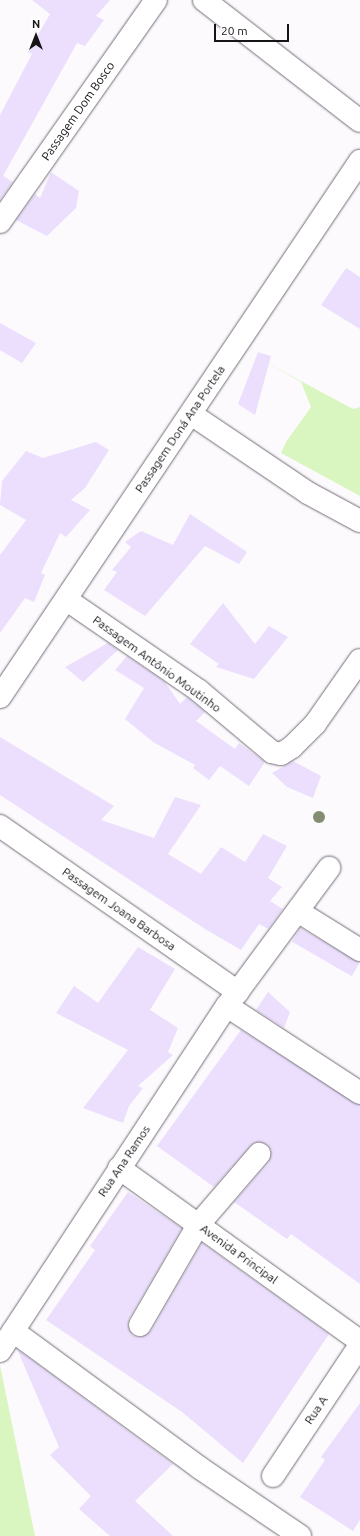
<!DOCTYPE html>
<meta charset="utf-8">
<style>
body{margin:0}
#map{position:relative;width:360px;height:1536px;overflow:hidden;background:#fdfafe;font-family:Ubuntu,sans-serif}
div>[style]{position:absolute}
.green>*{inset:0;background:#daf6c0}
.building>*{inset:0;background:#ebdffd;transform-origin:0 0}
.roads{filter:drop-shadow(0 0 1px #736d77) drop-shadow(0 0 1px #736d77)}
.minor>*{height:22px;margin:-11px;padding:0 11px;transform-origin:11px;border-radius:11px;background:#fff}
.trees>*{width:12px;height:12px;margin:-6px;border-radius:50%;background:#828d72}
span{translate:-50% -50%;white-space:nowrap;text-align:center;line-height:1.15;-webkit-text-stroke:3.5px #fff;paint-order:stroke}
.street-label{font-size:12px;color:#171418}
.north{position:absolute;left:16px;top:16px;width:40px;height:40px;-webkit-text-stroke:3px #fff;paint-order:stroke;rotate:0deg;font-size:11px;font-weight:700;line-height:16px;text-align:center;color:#171418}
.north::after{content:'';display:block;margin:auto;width:14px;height:18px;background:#171418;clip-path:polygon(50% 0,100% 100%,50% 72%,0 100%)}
.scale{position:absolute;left:214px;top:24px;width:75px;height:18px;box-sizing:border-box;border:2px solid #171418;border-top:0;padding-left:5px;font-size:12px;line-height:14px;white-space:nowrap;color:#171418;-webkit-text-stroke:3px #fff;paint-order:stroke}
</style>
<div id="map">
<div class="green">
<i style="clip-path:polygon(256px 357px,353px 409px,360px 407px,360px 496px,281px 453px,286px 442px,311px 407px,301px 382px)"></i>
<i style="clip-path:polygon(0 1365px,35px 1536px,0 1536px)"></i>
</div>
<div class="building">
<i style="clip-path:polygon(32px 0,110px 0,96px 16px,104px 20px,85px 46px,77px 43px,3px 176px,13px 182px,0 200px,0 115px,32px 54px,28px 52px,50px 14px)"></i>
<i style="clip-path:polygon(51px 172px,79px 191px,76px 208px,47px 236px,16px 220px,35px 194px,40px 198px)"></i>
<i style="clip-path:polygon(346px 268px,360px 277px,360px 329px,321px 305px)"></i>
<i style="clip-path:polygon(0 323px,36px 343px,22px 363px,0 350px)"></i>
<i style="clip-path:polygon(258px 352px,271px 356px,255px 415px,238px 404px)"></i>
<i style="clip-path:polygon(96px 442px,109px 450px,85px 488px,71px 500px,90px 510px,66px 537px,60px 533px,41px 573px,45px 575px,34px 602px,25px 598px,0 633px,0 555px,26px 520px,0 505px,2px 481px,26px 451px,43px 458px)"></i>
<i style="clip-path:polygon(190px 514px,247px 552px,239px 564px,205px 546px,145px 616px,104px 590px,117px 572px,112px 570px,131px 547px,125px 542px,141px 531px,173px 545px)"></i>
<i style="clip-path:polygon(223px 603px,255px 644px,269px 626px,288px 637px,254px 679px,216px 667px,219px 664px,190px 644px)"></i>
<i style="clip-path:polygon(108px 643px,118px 650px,83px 682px,65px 667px)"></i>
<i style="clip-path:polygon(127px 656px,165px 682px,180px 704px,187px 697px,205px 712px,196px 721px,235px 749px,239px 743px,265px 762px,249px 786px,220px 766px,209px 780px,193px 768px,195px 765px,153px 742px,125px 719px,144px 688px,115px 670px)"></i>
<i style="clip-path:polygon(0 737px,114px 806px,101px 820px,154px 838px,175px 797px,201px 805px,168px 854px,201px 874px,221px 847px,245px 862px,263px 834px,287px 846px,268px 878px,282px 887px,270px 901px,283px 909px,268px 929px,259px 924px,241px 950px,205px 929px,0 795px)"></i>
<i style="clip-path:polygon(293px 761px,321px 776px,313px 798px,287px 787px,272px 773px)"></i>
<i style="left:300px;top:928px;width:69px;height:16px;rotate:30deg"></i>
<i style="clip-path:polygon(138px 947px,175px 969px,150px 1010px,178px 1028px,168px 1052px,173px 1055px,138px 1086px,143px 1088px,129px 1106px,123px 1123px,83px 1108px,128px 1050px,56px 1013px,74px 986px,98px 1003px)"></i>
<i style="clip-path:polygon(268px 992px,290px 1012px,284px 1028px,256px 1010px)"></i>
<i style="clip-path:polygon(241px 1030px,360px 1105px,360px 1284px,291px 1234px,287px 1239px,234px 1202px,269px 1162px,271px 1150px,267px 1144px,255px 1142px,250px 1146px,214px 1187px,157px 1146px)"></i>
<i style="clip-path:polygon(128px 1192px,182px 1228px,129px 1319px,128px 1325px,133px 1336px,140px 1337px,151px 1331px,202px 1243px,329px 1334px,243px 1463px,182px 1412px,46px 1320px,95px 1250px,90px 1246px)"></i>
<i style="clip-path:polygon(17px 1349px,173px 1464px,135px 1501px,173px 1536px,110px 1536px,79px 1509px,91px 1496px,50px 1455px,59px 1447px)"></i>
<i style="clip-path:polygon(360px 1403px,360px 1520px,353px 1531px,300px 1497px,325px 1460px,321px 1457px)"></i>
</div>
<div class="roads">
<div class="minor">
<i style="left:204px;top:0;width:197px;rotate:37.8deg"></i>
<i style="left:0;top:222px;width:271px;rotate:-54.9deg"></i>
<i style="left:191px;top:414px;width:141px;rotate:34deg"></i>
<i style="left:308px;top:493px;width:59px;rotate:28.3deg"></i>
<i style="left:67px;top:600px;width:159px;rotate:34.5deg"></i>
<i style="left:198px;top:690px;width:97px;rotate:40deg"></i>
<i style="left:272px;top:752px;width:9px;rotate:13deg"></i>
<i style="left:281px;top:754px;width:13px;rotate:-32deg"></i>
<i style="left:292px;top:747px;width:33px;rotate:-45deg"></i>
<i style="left:315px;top:724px;width:78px;rotate:-54.9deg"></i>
<i style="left:0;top:697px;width:646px;rotate:-56.11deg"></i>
<i style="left:0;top:826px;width:290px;rotate:34.9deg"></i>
<i style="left:299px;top:912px;width:72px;rotate:31.9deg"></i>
<i style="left:227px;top:1006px;width:159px;rotate:33.2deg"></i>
<i style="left:119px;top:1168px;width:297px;rotate:35.7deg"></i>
<i style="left:140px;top:1325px;width:116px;rotate:-59.9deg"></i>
<i style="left:198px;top:1225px;width:94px;rotate:-49.3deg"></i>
<i style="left:13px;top:1331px;width:232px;rotate:36.2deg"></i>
<i style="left:200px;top:1468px;width:121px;rotate:34.2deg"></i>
<i style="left:0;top:1351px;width:413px;rotate:-56.7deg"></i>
<i style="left:227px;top:1006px;width:172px;rotate:-53.5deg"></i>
<i style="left:273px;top:1476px;width:157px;rotate:-56.4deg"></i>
</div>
</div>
<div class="trees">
<i style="left:319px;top:817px"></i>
</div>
<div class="street-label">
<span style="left:78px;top:111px;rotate:-55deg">Passagem Dom Bosco</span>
<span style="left:180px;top:429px;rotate:-56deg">Passagem Doná Ana Portela</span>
<span style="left:157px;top:664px;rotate:36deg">Passagem Antônio Moutinho</span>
<span style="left:119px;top:909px;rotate:35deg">Passagem Joana Barbosa</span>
<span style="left:124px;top:1161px;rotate:-56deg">Rua Ana Ramos</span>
<span style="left:239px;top:1254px;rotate:36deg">Avenida Principal</span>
<span style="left:316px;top:1410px;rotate:-56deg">Rua A</span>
</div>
<div class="north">N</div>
<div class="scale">20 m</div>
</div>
